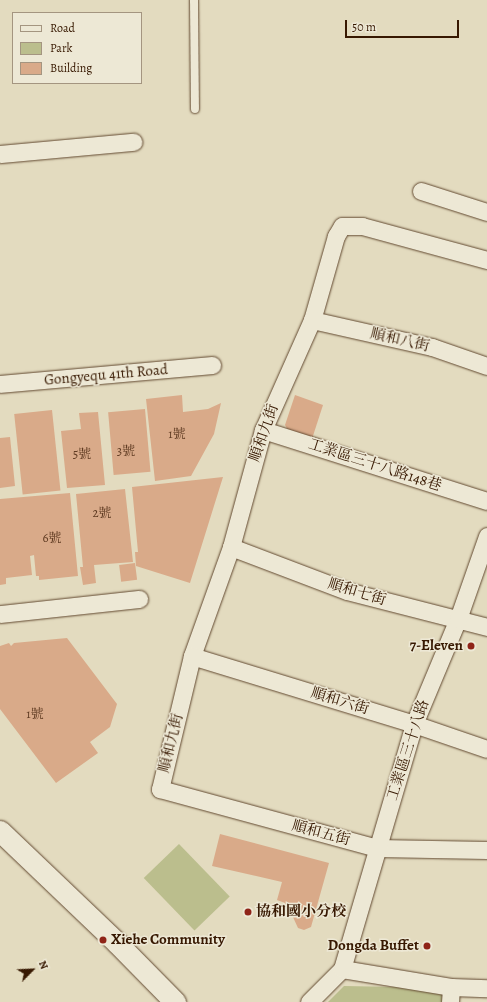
<!DOCTYPE html>
<meta charset="utf-8">
<style>
body{margin:0}
#map{position:relative;width:487px;height:1002px;overflow:hidden;background:#e3dbbf;font-family:Alegreya,"Noto Serif TC",serif}
div>[style]{position:absolute}
.green>*{inset:0;background:#bbbe8d;transform-origin:0 0}
.building>*{inset:0;background:#d9aa89;transform-origin:0 0}
.roads{filter:drop-shadow(0 0 1px #624930) drop-shadow(0 0 1px #624930)}
.service>*{height:8px;margin:-4px;padding:0 4px;transform-origin:4px;border-radius:4px;background:#ede8d5}
.minor>*{height:17px;margin:-8.5px;padding:0 8.5px;transform-origin:8.5px;border-radius:8.5px;background:#ede8d5}
.tertiary>*{height:21px;margin:-10.5px;padding:0 10.5px;transform-origin:10.5px;border-radius:10.5px;background:#ede8d5}
.dots>*{width:11px;height:11px;translate:-50% -50%;box-sizing:border-box;border:2px solid #ede8d5;border-radius:50%}
span{translate:-50% -50%;white-space:nowrap;text-align:center;line-height:1.15;-webkit-text-stroke:3px #ede8d5;paint-order:stroke}
.number-label{font-size:13px;color:#603c23}
.number-label span{-webkit-text-stroke-width:0}
.street-label{font-size:15px;color:#371801}
.poi-label{font-size:15px;color:#371801;font-weight:700}
.right{translate:-100% -50%;text-align:right}
.left{translate:0 -50%;text-align:left}
.legend{position:absolute;left:12px;top:12px;width:130px;height:72px;box-sizing:border-box;background:#ede8d5;border:1px solid #a49580;margin:0;padding:5px 7px;list-style:none;font-size:12px;color:#371801}
.legend li{display:flex;align-items:center;gap:8px;height:20px}
.legend b{width:20px;border:1px solid #a49580}
.north{position:absolute;left:12px;top:950px;width:40px;height:40px;-webkit-text-stroke:3px #ede8d5;paint-order:stroke;rotate:66deg;font-size:11px;font-weight:700;line-height:16px;text-align:center;color:#371801}
.north::after{content:'';display:block;margin:auto;width:14px;height:18px;background:#371801;clip-path:polygon(50% 0,100% 100%,50% 72%,0 100%)}
.scale{position:absolute;left:345px;top:20px;width:114px;height:18px;box-sizing:border-box;border:2px solid #371801;border-top:0;padding-left:5px;font-size:12px;line-height:14px;white-space:nowrap;color:#371801;-webkit-text-stroke:3px #ede8d5;paint-order:stroke}
</style>
<div id="map">
<div class="green">
<i style="left:179px;top:844px;width:73px;height:49px;rotate:46deg"></i>
<i style="clip-path:polygon(344px 986px,450px 988px,448px 1002px,328px 1002px)"></i>
</div>
<div class="building">
<i style="clip-path:polygon(182px 395px,183px 412px,208px 409px,221px 403px,214px 434px,191px 476px,155px 481px,146px 399px)"></i>
<i style="clip-path:polygon(295px 395px,323px 405px,311px 442px,290px 434px,285px 425px)"></i>
<i style="left:145px;top:409px;width:63px;height:37px;rotate:85deg"></i>
<i style="left:52px;top:410px;width:81px;height:38px;rotate:84deg"></i>
<i style="clip-path:polygon(98px 412px,105px 485px,67px 488px,61px 431px,81px 429px,79px 413px)"></i>
<i style="clip-path:polygon(10px 437px,15px 486px,0 488px,0 438px)"></i>
<i style="clip-path:polygon(223px 477px,190px 583px,136px 566px,135px 552px,138px 552px,132px 487px)"></i>
<i style="clip-path:polygon(125px 489px,133px 562px,94px 565px,96px 583px,83px 585px,80px 567px,83px 567px,76px 494px)"></i>
<i style="clip-path:polygon(70px 493px,78px 576px,39px 580px,39px 576px,36px 576px,34px 555px,30px 556px,32px 575px,6px 578px,6px 584px,0 585px,0 499px)"></i>
<i style="left:135px;top:563px;width:17px;height:16px;rotate:83deg"></i>
<i style="clip-path:polygon(67px 638px,117px 704px,110px 727px,90px 742px,98px 753px,56px 783px,0 709px,0 646px,9px 643px,11px 646px,14px 643px)"></i>
<i style="clip-path:polygon(220px 834px,329px 863px,311px 927px,304px 930px,298px 928px,292px 915px,286px 911px,285px 903px,277px 900px,282px 882px,212px 866px)"></i>
</div>
<div class="roads">
<div class="service">
<i style="left:194px;top:0;width:109px;rotate:89.5deg"></i>
</div>
<div class="minor">
<i style="left:0;top:154px;width:134px;rotate:-5.2deg"></i>
<i style="left:421px;top:191px;width:69px;rotate:17.7deg"></i>
<i style="left:487px;top:260px;width:130px;rotate:-164.8deg"></i>
<i style="left:362px;top:226px;width:20px;rotate:180deg"></i>
<i style="left:342px;top:226px;width:12px;rotate:121deg"></i>
<i style="left:336px;top:236px;width:87px;rotate:105.9deg"></i>
<i style="left:312px;top:320px;width:120px;rotate:114deg"></i>
<i style="left:263px;top:430px;width:121px;rotate:105.3deg"></i>
<i style="left:231px;top:547px;width:116px;rotate:109.7deg"></i>
<i style="left:192px;top:656px;width:137px;rotate:103.5deg"></i>
<i style="left:160px;top:789px;width:225px;rotate:15.2deg"></i>
<i style="left:377px;top:848px;width:110px;rotate:1deg"></i>
<i style="left:312px;top:320px;width:123px;rotate:12.7deg"></i>
<i style="left:432px;top:347px;width:58px;rotate:19.1deg"></i>
<i style="left:0;top:384px;width:213px;rotate:-5.1deg"></i>
<i style="left:263px;top:430px;width:235px;rotate:17.6deg"></i>
<i style="left:231px;top:547px;width:124px;rotate:20.8deg"></i>
<i style="left:347px;top:591px;width:145px;rotate:14.4deg"></i>
<i style="left:0;top:614px;width:140px;rotate:-6.2deg"></i>
<i style="left:192px;top:656px;width:232px;rotate:17deg"></i>
<i style="left:414px;top:724px;width:77px;rotate:18.9deg"></i>
<i style="left:342px;top:969px;width:110px;rotate:9.4deg"></i>
<i style="left:451px;top:987px;width:36px;rotate:2deg"></i>
<i style="left:309px;top:1002px;width:47px;rotate:-45deg"></i>
<i style="left:342px;top:969px;width:255px;rotate:-73.6deg"></i>
<i style="left:414px;top:724px;width:114px;rotate:-67.3deg"></i>
<i style="left:458px;top:619px;width:88px;rotate:-70.7deg"></i>
<i style="left:450px;top:1002px;width:15px;rotate:-86deg"></i>
</div>
<div class="tertiary">
<i style="left:0;top:831px;width:162px;rotate:43.7deg"></i>
<i style="left:117px;top:943px;width:83px;rotate:45.5deg"></i>
</div>
</div>
<div class="dots">
<i style="left:471px;top:646px;background:#8f2418"></i>
<i style="left:248px;top:912px;background:#8f2418"></i>
<i style="left:103px;top:940px;background:#8f2418"></i>
<i style="left:427px;top:946px;background:#8f2418"></i>
</div>
<div class="number-label">
<span style="left:177px;top:434px">1號</span>
<span style="left:126px;top:451px">3號</span>
<span style="left:82px;top:454px">5號</span>
<span style="left:102px;top:513px">2號</span>
<span style="left:52px;top:538px">6號</span>
<span style="left:35px;top:714px">1號</span>
</div>
<div class="street-label">
<span style="left:400px;top:340px;rotate:13deg">順和八街</span>
<span style="left:106px;top:375px;rotate:-5deg">Gongyequ 41th Road</span>
<span style="left:264px;top:433px;rotate:-71deg">順和九街</span>
<span style="left:375px;top:465px;rotate:18deg">工業區三十八路148巷</span>
<span style="left:357px;top:592px;rotate:17deg">順和七街</span>
<span style="left:340px;top:701px;rotate:17deg">順和六街</span>
<span style="left:171px;top:743px;rotate:-76deg">順和九街</span>
<span style="left:408px;top:750px;rotate:-72deg">工業區三十八路</span>
<span style="left:321px;top:833px;rotate:15deg">順和五街</span>
</div>
<div class="poi-label">
<span class="right" style="left:463px;top:646px">7-Eleven</span>
<span class="left" style="left:256px;top:912px">協和國小分校</span>
<span class="left" style="left:111px;top:940px">Xiehe Community</span>
<span class="right" style="left:419px;top:946px">Dongda Buffet</span>
</div>
<ul class="legend">
<li><b style="height:5px;background:#ede8d5"></b>Road</li>
<li><b style="height:11px;background:#bbbe8d"></b>Park</li>
<li><b style="height:11px;background:#d9aa89"></b>Building</li>
</ul>
<div class="north">N</div>
<div class="scale">50 m</div>
</div>
